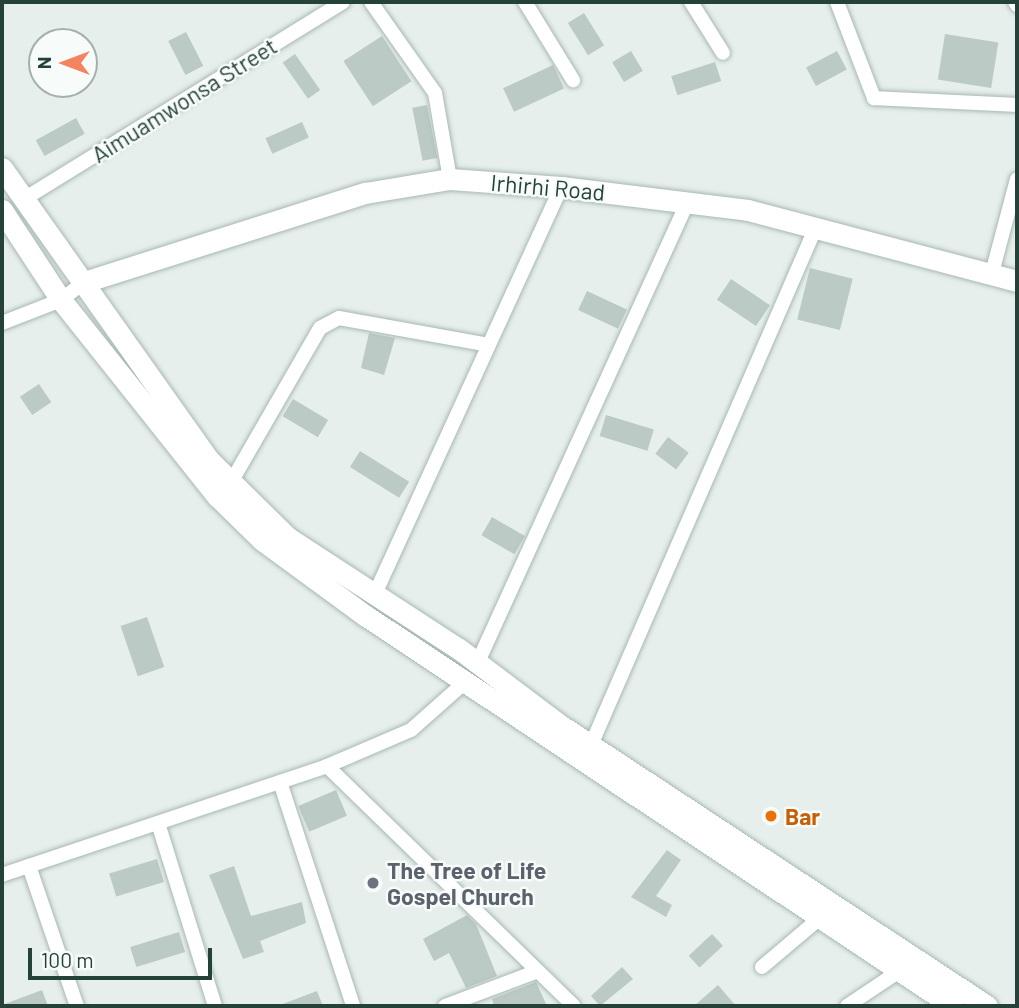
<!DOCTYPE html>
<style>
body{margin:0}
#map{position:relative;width:1019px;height:1008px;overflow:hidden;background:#e6efeb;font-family:Barlow,sans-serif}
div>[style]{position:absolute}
.building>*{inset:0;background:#bbcac4;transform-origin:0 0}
.roads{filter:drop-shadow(0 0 2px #a8b8b2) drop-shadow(0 0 2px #a8b8b2)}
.street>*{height:14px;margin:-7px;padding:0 7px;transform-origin:7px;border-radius:7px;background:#fff}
.secondary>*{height:21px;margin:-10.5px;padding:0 10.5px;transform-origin:10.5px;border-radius:10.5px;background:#fff}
.dots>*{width:19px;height:19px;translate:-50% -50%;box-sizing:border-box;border:4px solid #f7fbf9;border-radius:50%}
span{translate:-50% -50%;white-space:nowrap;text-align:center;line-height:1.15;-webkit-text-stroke:5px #f7fbf9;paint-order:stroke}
.street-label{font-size:23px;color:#24423a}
.food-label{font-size:23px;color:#c56008;font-weight:700}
.left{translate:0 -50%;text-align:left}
.worship-label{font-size:23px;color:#5b616d;font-weight:700}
.frame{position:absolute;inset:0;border:4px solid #24423a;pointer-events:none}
.north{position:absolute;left:28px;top:28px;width:70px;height:70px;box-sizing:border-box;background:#f7fbf9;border:2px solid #a3b1ad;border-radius:50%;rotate:270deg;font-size:19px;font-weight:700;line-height:28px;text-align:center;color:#24423a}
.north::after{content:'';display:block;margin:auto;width:24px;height:32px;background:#f4845f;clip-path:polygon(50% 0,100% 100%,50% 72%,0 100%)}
.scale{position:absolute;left:28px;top:948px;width:184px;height:32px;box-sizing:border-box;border:4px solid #24423a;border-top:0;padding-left:9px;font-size:21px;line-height:24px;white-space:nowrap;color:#24423a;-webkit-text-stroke:5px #f7fbf9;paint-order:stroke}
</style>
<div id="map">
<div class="building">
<i style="left:584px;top:13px;width:38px;height:19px;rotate:58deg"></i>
<i style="left:186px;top:32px;width:38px;height:20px;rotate:63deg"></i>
<i style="left:945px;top:34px;width:54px;height:46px;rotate:9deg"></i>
<i style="left:382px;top:36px;width:54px;height:46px;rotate:57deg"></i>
<i style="left:631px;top:51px;width:23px;height:22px;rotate:59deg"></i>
<i style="left:837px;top:51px;width:21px;height:35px;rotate:62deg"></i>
<i style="left:295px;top:54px;width:44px;height:15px;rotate:55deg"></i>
<i style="left:715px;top:62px;width:20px;height:46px;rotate:72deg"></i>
<i style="left:553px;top:65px;width:26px;height:55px;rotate:65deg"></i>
<i style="left:427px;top:105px;width:54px;height:15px;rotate:79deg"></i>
<i style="left:76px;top:118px;width:18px;height:46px;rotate:61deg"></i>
<i style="left:302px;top:122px;width:17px;height:40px;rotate:66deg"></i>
<i style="left:810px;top:268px;width:44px;height:53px;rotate:14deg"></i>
<i style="left:731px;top:279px;width:47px;height:25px;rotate:34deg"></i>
<i style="left:587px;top:291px;width:44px;height:21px;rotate:25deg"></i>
<i style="clip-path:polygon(369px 333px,395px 338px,384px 375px,361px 368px)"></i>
<i style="left:39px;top:384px;width:22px;height:23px;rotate:56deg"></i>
<i style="left:293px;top:399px;width:41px;height:20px;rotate:31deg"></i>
<i style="left:606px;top:415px;width:50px;height:22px;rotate:17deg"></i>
<i style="left:668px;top:437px;width:26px;height:21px;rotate:37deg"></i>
<i style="left:360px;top:451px;width:58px;height:19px;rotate:32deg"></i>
<i style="left:492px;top:517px;width:38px;height:21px;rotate:30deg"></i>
<i style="left:147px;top:617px;width:53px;height:28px;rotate:71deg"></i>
<i style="left:336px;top:790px;width:28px;height:41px;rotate:67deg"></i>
<i style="clip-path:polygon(667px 850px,681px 860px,656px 896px,672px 905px,666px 917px,631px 897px)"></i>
<i style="left:157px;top:859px;width:24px;height:50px;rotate:73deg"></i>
<i style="clip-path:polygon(234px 866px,251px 916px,302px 902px,306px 923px,260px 941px,264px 952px,243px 959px,209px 875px)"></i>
<i style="clip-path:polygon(467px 915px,476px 924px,497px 976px,466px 988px,449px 953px,434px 961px,423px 939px)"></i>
<i style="left:179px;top:932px;width:21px;height:51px;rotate:73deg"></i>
<i style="left:712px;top:934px;width:16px;height:32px;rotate:47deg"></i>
<i style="clip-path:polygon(622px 967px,633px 979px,600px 1006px,591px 996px)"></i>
<i style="clip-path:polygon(536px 982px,547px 1006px,494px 1006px,492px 999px)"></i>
<i style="clip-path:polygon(718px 985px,736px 1006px,694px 1006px)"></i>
<i style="clip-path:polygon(42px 990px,48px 1006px,2px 1006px,2px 1005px)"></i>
<i style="clip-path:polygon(317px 991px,323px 1006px,280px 1006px,280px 1005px)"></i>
</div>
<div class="roads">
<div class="street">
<i style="left:371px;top:2px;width:111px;rotate:54.9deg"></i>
<i style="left:435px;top:93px;width:87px;rotate:80.1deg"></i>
<i style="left:525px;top:2px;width:92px;rotate:58.4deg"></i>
<i style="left:691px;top:2px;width:60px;rotate:57.9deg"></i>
<i style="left:837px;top:2px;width:103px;rotate:68.9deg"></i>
<i style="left:874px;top:98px;width:143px;rotate:2.8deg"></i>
<i style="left:1015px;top:2px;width:4px;rotate:56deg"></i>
<i style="left:24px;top:199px;width:375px;rotate:-31.7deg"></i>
<i style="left:992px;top:273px;width:97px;rotate:-75.1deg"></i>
<i style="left:2px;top:323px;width:63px;rotate:-21.3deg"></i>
<i style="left:61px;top:300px;width:29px;rotate:-38deg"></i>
<i style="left:230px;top:484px;width:180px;rotate:-60deg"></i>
<i style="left:320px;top:328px;width:21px;rotate:-28deg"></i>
<i style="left:339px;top:318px;width:152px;rotate:10.2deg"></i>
<i style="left:374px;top:596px;width:450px;rotate:-65.4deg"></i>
<i style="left:477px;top:664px;width:509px;rotate:-65.5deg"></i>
<i style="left:588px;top:752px;width:572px;rotate:-66.53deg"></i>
<i style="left:327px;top:766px;width:344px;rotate:44.2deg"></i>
<i style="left:280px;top:782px;width:236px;rotate:71.9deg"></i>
<i style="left:158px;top:823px;width:192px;rotate:72.7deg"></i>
<i style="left:29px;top:866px;width:148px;rotate:71.1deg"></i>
<i style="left:2px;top:875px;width:343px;rotate:-18.5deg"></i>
<i style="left:327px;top:766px;width:91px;rotate:-23.2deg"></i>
<i style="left:411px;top:730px;width:72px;rotate:-41.6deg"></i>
<i style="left:762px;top:967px;width:76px;rotate:-40.2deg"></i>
<i style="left:445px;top:1006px;width:99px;rotate:-20.6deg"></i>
<i style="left:847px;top:1006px;width:65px;rotate:-33.7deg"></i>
</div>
<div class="secondary">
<i style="left:2px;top:168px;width:357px;rotate:54.7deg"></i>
<i style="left:208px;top:459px;width:111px;rotate:44.6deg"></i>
<i style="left:287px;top:537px;width:205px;rotate:33.1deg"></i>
<i style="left:459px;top:649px;width:126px;rotate:37deg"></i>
<i style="left:560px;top:725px;width:511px;rotate:33.35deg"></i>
<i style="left:2px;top:210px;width:108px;rotate:56.8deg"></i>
<i style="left:61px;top:300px;width:251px;rotate:51.5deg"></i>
<i style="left:217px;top:496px;width:63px;rotate:44.4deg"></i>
<i style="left:262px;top:540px;width:129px;rotate:36.2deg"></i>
<i style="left:366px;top:616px;width:705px;rotate:33.6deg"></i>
<i style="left:84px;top:282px;width:295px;rotate:-17.6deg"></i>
<i style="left:365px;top:193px;width:86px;rotate:-9.4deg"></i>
<i style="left:450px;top:179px;width:111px;rotate:4.1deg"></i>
<i style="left:561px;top:187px;width:188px;rotate:7deg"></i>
<i style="left:748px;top:210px;width:278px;rotate:14.8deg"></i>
</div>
</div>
<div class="dots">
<i style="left:771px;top:816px;background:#e8710a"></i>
<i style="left:373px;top:883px;background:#6b7280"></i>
</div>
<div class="street-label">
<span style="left:184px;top:100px;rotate:-32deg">Aimuamwonsa Street</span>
<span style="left:548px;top:187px;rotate:5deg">Irhirhi Road</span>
</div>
<div class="food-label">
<span class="left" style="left:785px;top:816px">Bar</span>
</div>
<div class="worship-label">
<span class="left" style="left:387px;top:883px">The Tree of Life<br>Gospel Church</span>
</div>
<div class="frame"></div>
<div class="north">N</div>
<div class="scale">100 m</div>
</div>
